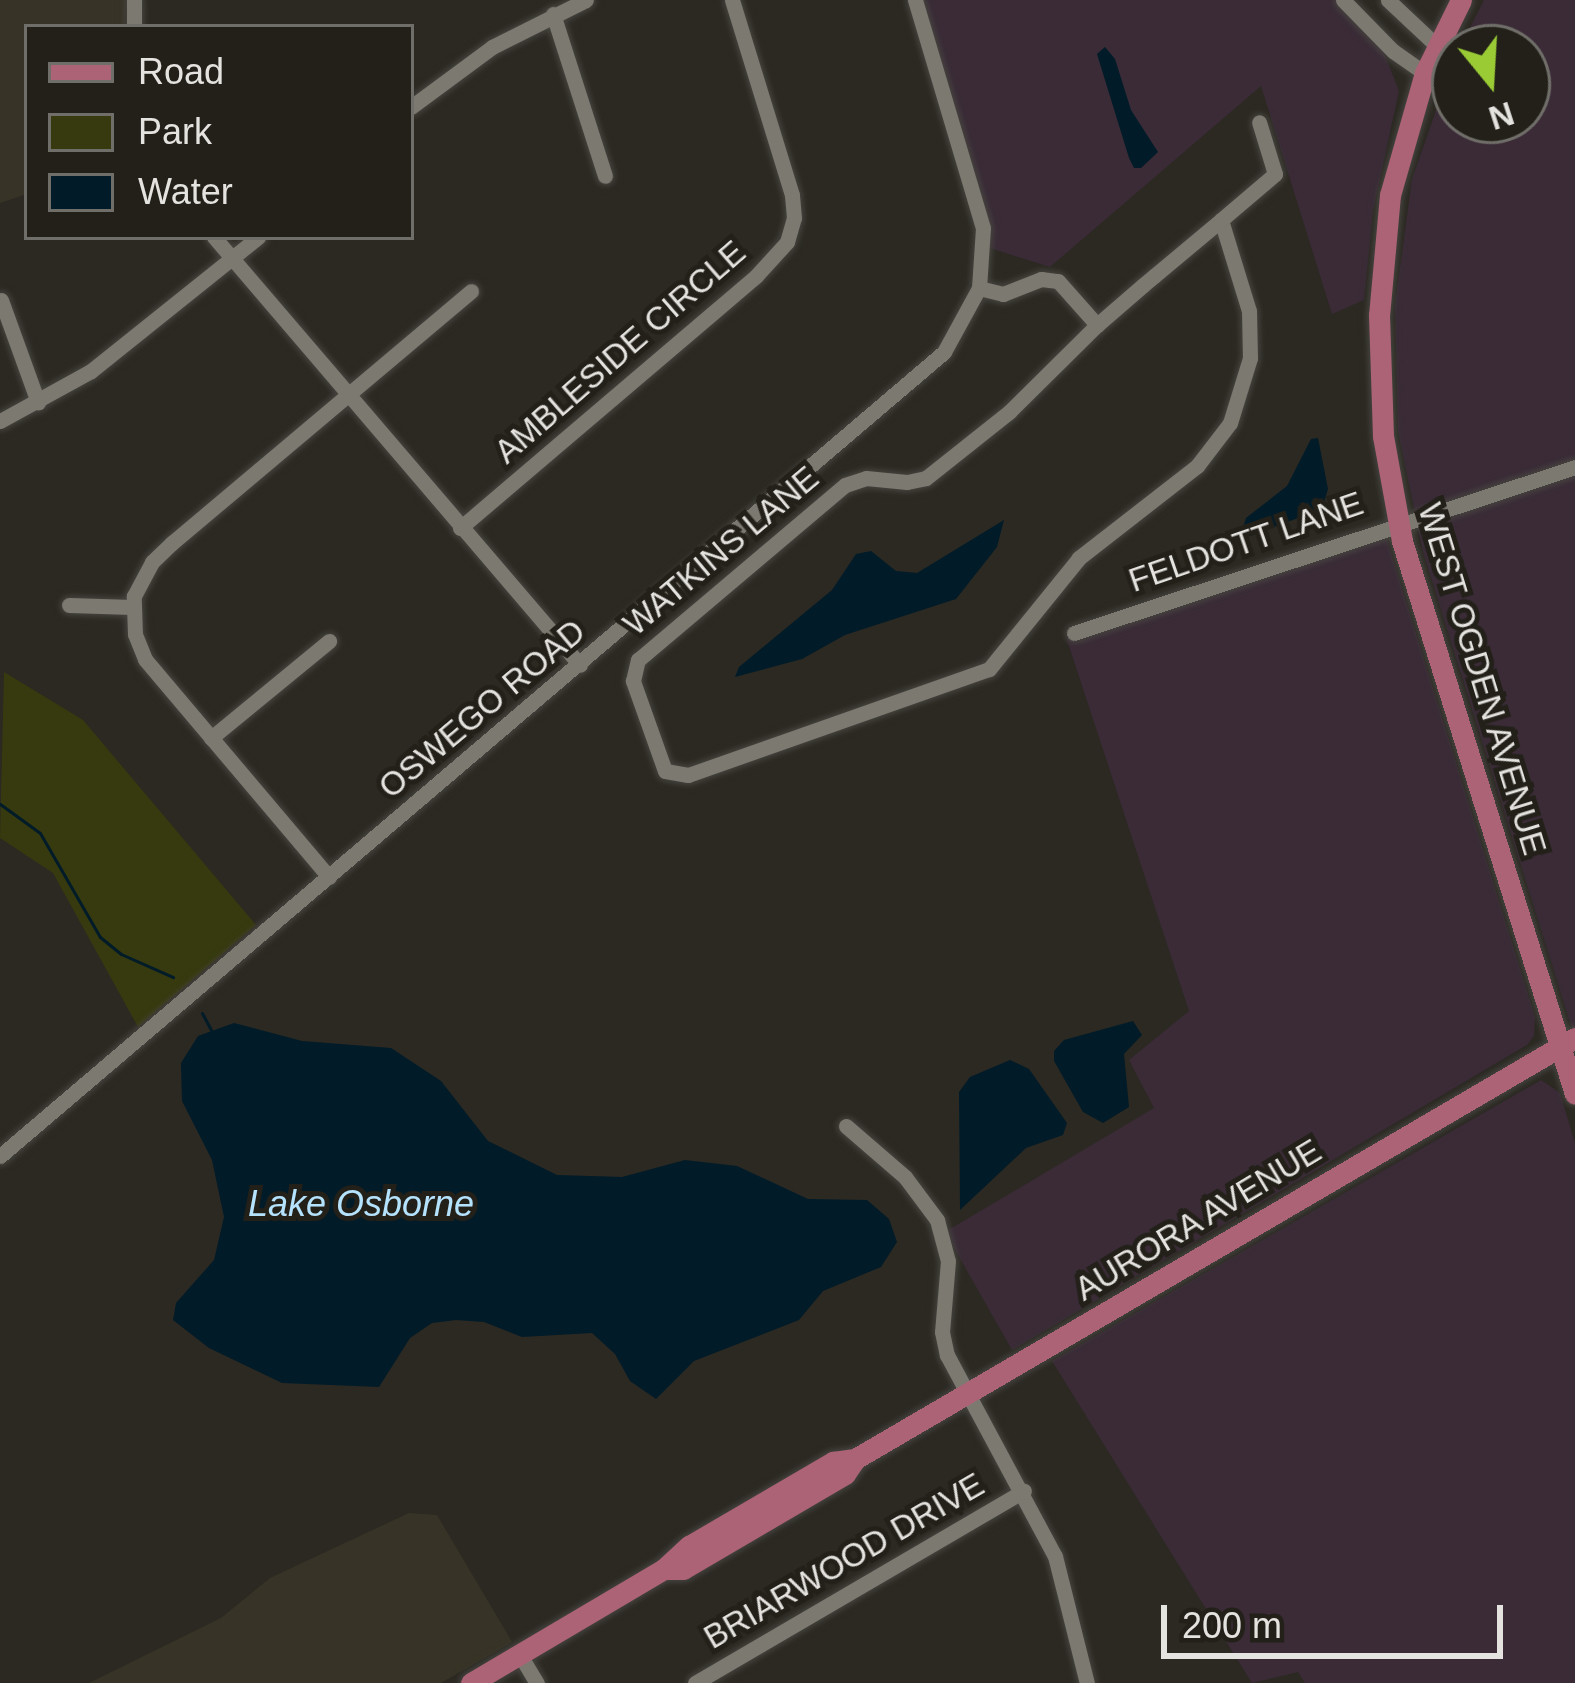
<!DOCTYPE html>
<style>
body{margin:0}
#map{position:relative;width:1575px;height:1683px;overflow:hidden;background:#2b2922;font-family:Arial,sans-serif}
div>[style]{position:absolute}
.commercial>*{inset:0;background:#3a2b37}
.built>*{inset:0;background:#373326}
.green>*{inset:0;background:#363a0e}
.water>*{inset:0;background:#011b29}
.stream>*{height:3px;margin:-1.5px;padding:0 1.5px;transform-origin:1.5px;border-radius:1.5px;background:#011b29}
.roads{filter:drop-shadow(0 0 3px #46443f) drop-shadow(0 0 3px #46443f)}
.minor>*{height:15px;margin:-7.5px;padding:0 7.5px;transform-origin:7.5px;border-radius:7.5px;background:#7c7971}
.major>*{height:21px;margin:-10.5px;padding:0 10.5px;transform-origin:10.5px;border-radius:10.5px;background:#ad6376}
span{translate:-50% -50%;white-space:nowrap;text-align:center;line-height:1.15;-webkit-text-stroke:10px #222019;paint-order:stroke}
.street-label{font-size:33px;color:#e5e3df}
.water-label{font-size:36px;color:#b5e2fd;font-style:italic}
.legend{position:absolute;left:24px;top:24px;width:390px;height:216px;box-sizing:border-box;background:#222019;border:3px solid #706e68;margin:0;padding:15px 21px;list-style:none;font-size:36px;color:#e5e3df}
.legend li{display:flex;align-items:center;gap:24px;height:60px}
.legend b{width:60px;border:3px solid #706e68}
.north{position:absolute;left:1431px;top:24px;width:120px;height:120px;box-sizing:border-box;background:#222019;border:3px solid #706e68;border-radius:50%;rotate:162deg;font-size:33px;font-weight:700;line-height:48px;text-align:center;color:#e5e3df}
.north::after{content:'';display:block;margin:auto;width:42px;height:54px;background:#9acb35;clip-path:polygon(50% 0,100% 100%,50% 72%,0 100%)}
.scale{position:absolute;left:1161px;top:1605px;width:342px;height:54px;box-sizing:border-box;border:6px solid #e5e3df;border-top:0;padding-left:15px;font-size:36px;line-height:42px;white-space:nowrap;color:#e5e3df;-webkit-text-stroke:9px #222019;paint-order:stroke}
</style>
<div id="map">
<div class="commercial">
<i style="clip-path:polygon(907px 0,1336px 0,1383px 50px,1399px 91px,1373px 211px,1364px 300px,1332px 314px,1261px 86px,1050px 267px,977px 244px,974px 209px)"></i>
<i style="clip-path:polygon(1484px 0,1575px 0,1575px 1038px,1423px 552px,1398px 431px,1395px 305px,1412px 179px,1455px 57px,1455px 120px,1527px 120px,1527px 48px,1460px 48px)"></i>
<i style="clip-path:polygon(1383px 527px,1535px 1017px,1534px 1036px,1527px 1045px,1012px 1350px,945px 1232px,1154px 1108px,1129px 1060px,1189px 1011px,1066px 637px)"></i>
<i style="clip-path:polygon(1541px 1080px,1560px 1093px,1575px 1143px,1575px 1683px,1305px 1683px,1298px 1672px,1252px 1683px,1052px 1361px)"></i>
</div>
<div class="built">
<i style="clip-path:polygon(0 0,126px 0,125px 27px,27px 27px,27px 194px,0 203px)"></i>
<i style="clip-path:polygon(409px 1513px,437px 1515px,512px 1642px,441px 1683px,89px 1683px,221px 1618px,270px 1578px)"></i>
</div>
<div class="green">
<i style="clip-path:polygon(4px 672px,83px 720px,256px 925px,138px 1027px,53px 873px,0 838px)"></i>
</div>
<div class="water">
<i style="clip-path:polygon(1105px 47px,1115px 59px,1131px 110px,1158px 152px,1141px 168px,1134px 168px,1129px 158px,1097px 54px)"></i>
<i style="clip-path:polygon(1318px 438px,1328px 489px,1322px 509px,1250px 536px,1241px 534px,1246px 518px,1287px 486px,1311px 439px)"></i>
<i style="clip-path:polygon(1004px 520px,997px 547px,956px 599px,845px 635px,802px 659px,735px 677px,739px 667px,832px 590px,856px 554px,871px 551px,896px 571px,917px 573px)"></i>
<i style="clip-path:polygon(1133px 1021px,1142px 1035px,1124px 1054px,1129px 1107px,1103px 1123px,1083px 1112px,1054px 1061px,1054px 1051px,1064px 1040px)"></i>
<i style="clip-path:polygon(234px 1023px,302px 1041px,391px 1048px,441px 1081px,488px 1141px,557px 1175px,622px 1177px,685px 1160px,737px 1166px,808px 1199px,867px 1200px,889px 1219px,897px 1242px,881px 1267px,823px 1291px,799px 1320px,694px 1361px,656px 1399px,630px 1381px,615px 1354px,592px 1333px,522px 1337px,484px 1322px,456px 1320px,432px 1323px,410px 1338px,379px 1387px,282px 1383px,209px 1348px,173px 1320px,176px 1303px,214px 1260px,224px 1217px,212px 1160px,182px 1101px,181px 1063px,198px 1036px)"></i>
<i style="clip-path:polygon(1010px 1060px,1029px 1069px,1067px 1123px,1063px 1135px,1026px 1148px,960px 1210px,959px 1092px,970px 1077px)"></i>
</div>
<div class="stream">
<i style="left:0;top:804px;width:49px;rotate:35.9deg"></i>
<i style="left:40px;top:833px;width:120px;rotate:60deg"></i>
<i style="left:100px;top:937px;width:27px;rotate:39deg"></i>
<i style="left:121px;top:954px;width:57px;rotate:23.9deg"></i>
<i style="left:202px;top:1013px;width:19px;rotate:62deg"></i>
</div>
<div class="roads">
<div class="minor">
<i style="left:1343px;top:0;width:71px;rotate:45.6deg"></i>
<i style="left:1393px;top:51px;width:39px;rotate:35deg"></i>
<i style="left:1388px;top:0;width:67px;rotate:43.2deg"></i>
<i style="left:553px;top:14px;width:170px;rotate:72.2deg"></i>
<i style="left:134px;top:27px;width:27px;rotate:-90deg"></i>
<i style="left:411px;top:107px;width:101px;rotate:-36.5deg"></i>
<i style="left:492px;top:47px;width:105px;rotate:-26.6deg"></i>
<i style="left:1221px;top:220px;width:95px;rotate:72.9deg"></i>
<i style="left:1249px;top:311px;width:47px;rotate:88.8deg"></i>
<i style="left:1250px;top:358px;width:68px;rotate:107.1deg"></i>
<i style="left:1230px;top:423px;width:54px;rotate:127.5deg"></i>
<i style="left:1197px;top:466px;width:150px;rotate:142.1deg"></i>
<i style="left:1079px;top:558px;width:143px;rotate:129deg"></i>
<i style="left:989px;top:669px;width:319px;rotate:160.6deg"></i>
<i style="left:688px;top:775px;width:23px;rotate:-170deg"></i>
<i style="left:665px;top:771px;width:96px;rotate:-109.6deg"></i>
<i style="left:633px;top:681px;width:22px;rotate:-77deg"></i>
<i style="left:638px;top:660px;width:271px;rotate:-40.2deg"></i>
<i style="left:845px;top:485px;width:22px;rotate:-18deg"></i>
<i style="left:866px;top:478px;width:41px;rotate:5.6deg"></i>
<i style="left:907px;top:482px;width:19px;rotate:-12deg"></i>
<i style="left:926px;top:478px;width:106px;rotate:-38.5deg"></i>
<i style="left:1009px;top:412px;width:124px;rotate:-44.7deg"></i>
<i style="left:1097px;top:325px;width:60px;rotate:-40.9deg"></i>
<i style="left:1142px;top:286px;width:16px;rotate:-40deg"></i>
<i style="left:1154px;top:276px;width:87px;rotate:-39.9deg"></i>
<i style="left:1221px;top:220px;width:71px;rotate:-40.4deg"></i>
<i style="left:1275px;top:174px;width:54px;rotate:-107.1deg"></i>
<i style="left:214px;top:237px;width:563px;rotate:49.46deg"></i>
<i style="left:979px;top:288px;width:25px;rotate:14deg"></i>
<i style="left:1003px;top:294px;width:41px;rotate:-21.5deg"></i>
<i style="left:1041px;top:279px;width:17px;rotate:7deg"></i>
<i style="left:1058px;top:281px;width:59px;rotate:48.4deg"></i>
<i style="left:1px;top:300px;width:109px;rotate:70.1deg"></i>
<i style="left:0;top:421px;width:104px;rotate:-28.8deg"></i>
<i style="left:91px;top:371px;width:214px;rotate:-38.7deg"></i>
<i style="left:460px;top:528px;width:389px;rotate:-40.4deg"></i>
<i style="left:756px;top:276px;width:46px;rotate:-47.6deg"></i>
<i style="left:787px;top:242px;width:25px;rotate:-74deg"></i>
<i style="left:794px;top:218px;width:23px;rotate:-95deg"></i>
<i style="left:792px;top:195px;width:204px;rotate:-107.1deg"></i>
<i style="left:69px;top:605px;width:63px;rotate:1.8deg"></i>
<i style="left:1074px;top:633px;width:528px;rotate:-18.33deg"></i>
<i style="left:211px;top:738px;width:153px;rotate:-39.4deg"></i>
<i style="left:329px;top:877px;width:285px;rotate:-130.2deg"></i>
<i style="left:145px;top:659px;width:27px;rotate:-112deg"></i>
<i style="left:135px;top:634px;width:38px;rotate:-92deg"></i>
<i style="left:134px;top:596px;width:38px;rotate:-62deg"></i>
<i style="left:152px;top:562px;width:28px;rotate:-44deg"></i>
<i style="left:172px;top:543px;width:391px;rotate:-40.1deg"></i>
<i style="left:846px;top:1126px;width:78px;rotate:40.8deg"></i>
<i style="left:905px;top:1177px;width:54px;rotate:53.3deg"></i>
<i style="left:937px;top:1220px;width:42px;rotate:75deg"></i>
<i style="left:948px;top:1261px;width:71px;rotate:94.8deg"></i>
<i style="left:942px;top:1332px;width:24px;rotate:78deg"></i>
<i style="left:947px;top:1355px;width:228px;rotate:61.8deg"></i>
<i style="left:1055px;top:1556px;width:131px;rotate:75.9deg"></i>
<i style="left:0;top:1156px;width:1240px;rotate:-40.42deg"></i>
<i style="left:944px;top:352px;width:73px;rotate:-61.3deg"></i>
<i style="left:979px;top:288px;width:60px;rotate:-86.2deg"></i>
<i style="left:983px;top:228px;width:238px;rotate:-106.6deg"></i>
<i style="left:520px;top:1655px;width:33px;rotate:59deg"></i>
<i style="left:695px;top:1683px;width:381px;rotate:-30.3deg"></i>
</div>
<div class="major">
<i style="left:1461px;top:0;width:81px;rotate:116.3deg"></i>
<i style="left:1425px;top:73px;width:127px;rotate:106deg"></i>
<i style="left:1390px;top:195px;width:121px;rotate:95.2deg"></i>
<i style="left:1379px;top:315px;width:121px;rotate:88.1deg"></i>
<i style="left:1383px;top:436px;width:107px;rotate:79.7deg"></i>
<i style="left:1402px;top:541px;width:579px;rotate:72.63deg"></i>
<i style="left:664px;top:1569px;width:19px"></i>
<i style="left:683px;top:1569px;width:188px;rotate:-30.4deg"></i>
<i style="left:845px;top:1474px;width:18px;rotate:-56deg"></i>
<i style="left:471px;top:1683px;width:224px;rotate:-30.6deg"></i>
<i style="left:664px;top:1569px;width:34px;rotate:-43deg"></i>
<i style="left:689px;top:1546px;width:167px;rotate:-30.3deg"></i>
<i style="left:833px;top:1462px;width:22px;rotate:-8deg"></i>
<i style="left:855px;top:1459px;width:834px;rotate:-30.32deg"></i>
</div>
</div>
<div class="street-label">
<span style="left:620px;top:352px;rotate:-41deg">AMBLESIDE CIRCLE</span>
<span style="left:1246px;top:542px;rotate:-19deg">FELDOTT LANE</span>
<span style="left:721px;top:551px;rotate:-40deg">WATKINS LANE</span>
<span style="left:1482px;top:679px;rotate:73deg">WEST OGDEN AVENUE</span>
<span style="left:482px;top:709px;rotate:-40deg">OSWEGO ROAD</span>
<span style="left:1198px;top:1220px;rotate:-31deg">AURORA AVENUE</span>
<span style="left:844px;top:1561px;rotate:-30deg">BRIARWOOD DRIVE</span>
</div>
<div class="water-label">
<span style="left:361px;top:1204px">Lake Osborne</span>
</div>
<ul class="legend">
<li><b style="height:15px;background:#ad6376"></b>Road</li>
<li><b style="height:33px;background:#363a0e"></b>Park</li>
<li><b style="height:33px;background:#011b29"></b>Water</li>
</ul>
<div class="north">N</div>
<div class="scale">200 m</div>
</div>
